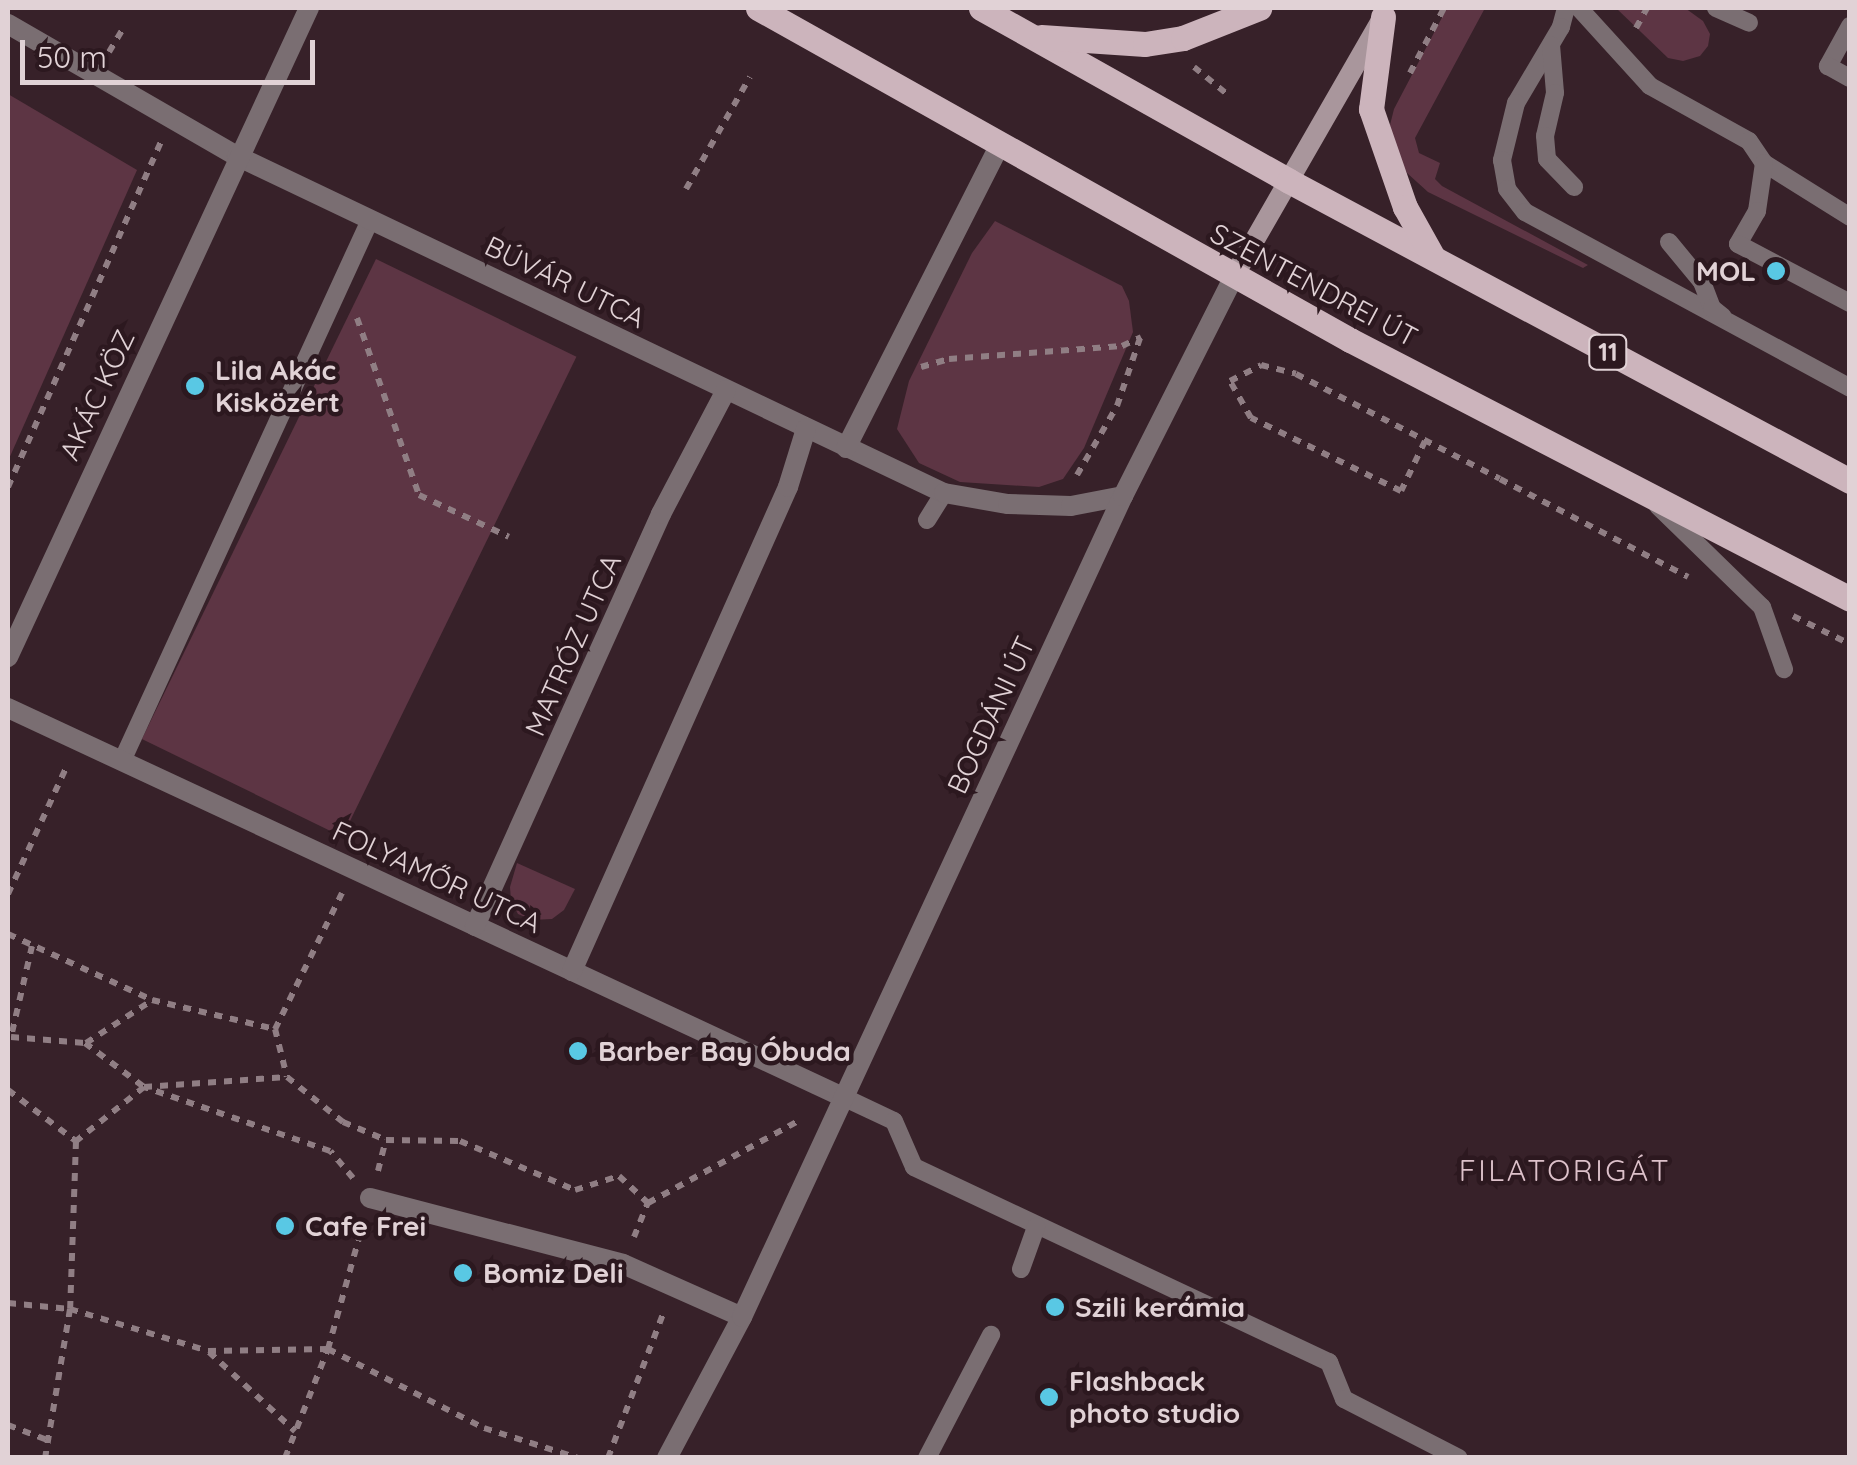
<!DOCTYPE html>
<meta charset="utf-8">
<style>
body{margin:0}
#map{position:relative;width:1857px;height:1465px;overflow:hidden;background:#372129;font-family:Quicksand,sans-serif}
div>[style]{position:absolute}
.green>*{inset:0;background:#5d3544;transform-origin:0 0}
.path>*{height:6px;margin-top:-3px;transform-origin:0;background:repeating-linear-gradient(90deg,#907e84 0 8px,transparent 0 16px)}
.lane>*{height:18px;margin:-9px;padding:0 9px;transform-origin:9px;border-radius:9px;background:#7a6e72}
.street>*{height:20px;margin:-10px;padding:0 10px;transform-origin:10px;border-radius:10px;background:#7a6e72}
.secondary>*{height:20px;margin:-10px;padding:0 10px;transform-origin:10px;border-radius:10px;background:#a9969c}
.primary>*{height:25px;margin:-12.5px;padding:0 12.5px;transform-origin:12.5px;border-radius:12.5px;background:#ccb4bc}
.dots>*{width:28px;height:28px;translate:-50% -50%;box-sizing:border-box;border:5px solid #2c181f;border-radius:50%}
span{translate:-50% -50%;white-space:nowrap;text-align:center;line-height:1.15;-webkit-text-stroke:9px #2c181f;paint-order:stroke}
.shield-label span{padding:2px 8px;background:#2c181f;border:2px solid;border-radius:8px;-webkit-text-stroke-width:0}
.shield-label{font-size:25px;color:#e1d2d6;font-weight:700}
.poi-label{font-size:28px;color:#e1d2d6;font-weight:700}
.right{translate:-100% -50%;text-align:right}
.left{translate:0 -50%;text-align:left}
.street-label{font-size:28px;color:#e1d2d6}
.neighbourhood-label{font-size:30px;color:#ddc1ca;letter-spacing:2.5px}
.frame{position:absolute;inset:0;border:10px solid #e1d2d6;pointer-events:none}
.scale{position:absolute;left:20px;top:40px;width:295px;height:45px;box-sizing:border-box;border:5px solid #e1d2d6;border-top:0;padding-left:12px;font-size:30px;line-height:35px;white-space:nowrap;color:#e1d2d6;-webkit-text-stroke:8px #2c181f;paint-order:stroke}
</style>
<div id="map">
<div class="green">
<i style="clip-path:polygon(1447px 8px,1485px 8px,1415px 138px,1419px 153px,1440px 163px,1435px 179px,1442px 186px,1588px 265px,1583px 268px,1428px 192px,1407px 173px,1395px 152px,1390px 125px,1394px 109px)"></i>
<i style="clip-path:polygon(1616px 8px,1685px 8px,1703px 21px,1710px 34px,1708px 46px,1700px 56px,1683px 61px,1668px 58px)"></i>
<i style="clip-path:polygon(8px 94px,137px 170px,8px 461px)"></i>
<i style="clip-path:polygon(995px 221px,1122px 286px,1129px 301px,1133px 332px,1084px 448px,1063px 479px,1039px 487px,960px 482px,919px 463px,897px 429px,909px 381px,972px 253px)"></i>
<i style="left:376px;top:259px;width:223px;height:534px;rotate:26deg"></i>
<i style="clip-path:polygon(517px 863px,575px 889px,564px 910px,552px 919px,532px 920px,518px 914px,511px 901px,510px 887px)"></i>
</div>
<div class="path">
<i style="left:1636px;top:28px;width:23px;rotate:-61deg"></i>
<i style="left:109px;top:52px;width:29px;rotate:-59deg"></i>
<i style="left:1194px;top:67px;width:43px;rotate:39.3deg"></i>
<i style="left:1410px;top:73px;width:73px;rotate:-62.4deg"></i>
<i style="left:686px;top:189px;width:129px;rotate:-60.3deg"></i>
<i style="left:357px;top:318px;width:188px;rotate:70.7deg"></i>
<i style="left:419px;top:495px;width:99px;rotate:25deg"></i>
<i style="left:921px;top:367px;width:29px;rotate:-16deg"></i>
<i style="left:949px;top:359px;width:173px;rotate:-4.3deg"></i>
<i style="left:1122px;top:346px;width:21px;rotate:-25deg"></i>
<i style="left:1425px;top:441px;width:55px;rotate:115.6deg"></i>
<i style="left:1401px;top:491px;width:167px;rotate:-154deg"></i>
<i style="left:1251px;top:418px;width:43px;rotate:-119.6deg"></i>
<i style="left:1230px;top:381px;width:35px;rotate:-27deg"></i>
<i style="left:1261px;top:365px;width:36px;rotate:14deg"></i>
<i style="left:1296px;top:374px;width:229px;rotate:27.2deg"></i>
<i style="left:1500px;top:479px;width:212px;rotate:27.5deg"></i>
<i style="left:1077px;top:475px;width:80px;rotate:-59.9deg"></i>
<i style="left:1117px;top:406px;width:72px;rotate:-71.3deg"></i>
<i style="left:8px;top:487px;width:377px;rotate:-66.1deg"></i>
<i style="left:1793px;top:616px;width:64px;rotate:26.2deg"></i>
<i style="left:342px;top:893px;width:152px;rotate:116.2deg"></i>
<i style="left:275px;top:1029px;width:49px;rotate:76deg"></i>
<i style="left:287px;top:1077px;width:72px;rotate:38.8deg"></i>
<i style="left:343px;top:1122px;width:47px;rotate:22.7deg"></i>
<i style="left:386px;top:1140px;width:74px;rotate:0.8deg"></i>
<i style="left:460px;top:1141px;width:125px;rotate:23.1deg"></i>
<i style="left:575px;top:1190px;width:46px;rotate:-17.7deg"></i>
<i style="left:619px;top:1176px;width:40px;rotate:43deg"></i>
<i style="left:8px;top:894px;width:139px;rotate:-65.3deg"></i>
<i style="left:8px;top:934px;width:158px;rotate:24.6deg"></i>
<i style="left:152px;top:1000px;width:126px;rotate:13.3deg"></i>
<i style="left:32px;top:946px;width:93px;rotate:103deg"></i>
<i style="left:11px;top:1037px;width:74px;rotate:4.6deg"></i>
<i style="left:85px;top:1043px;width:74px;rotate:36.7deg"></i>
<i style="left:144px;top:1087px;width:143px;rotate:-4deg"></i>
<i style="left:86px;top:1043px;width:77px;rotate:-32.9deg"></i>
<i style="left:8px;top:1090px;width:85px;rotate:36.9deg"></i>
<i style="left:378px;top:1171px;width:32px;rotate:-76deg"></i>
<i style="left:353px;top:1178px;width:35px;rotate:-130deg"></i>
<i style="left:330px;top:1151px;width:197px;rotate:-161deg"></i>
<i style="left:144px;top:1087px;width:87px;rotate:141.5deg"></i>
<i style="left:76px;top:1141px;width:168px;rotate:92deg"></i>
<i style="left:70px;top:1309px;width:144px;rotate:16.9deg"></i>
<i style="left:208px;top:1351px;width:120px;rotate:-1deg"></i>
<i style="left:328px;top:1349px;width:175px;rotate:26.9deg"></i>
<i style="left:484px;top:1428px;width:99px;rotate:17.7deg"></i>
<i style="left:634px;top:1237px;width:37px;rotate:-68deg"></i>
<i style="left:648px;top:1203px;width:175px;rotate:-28.6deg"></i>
<i style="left:8px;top:1303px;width:62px;rotate:5.5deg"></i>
<i style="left:70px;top:1309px;width:151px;rotate:99.5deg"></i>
<i style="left:209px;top:1352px;width:117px;rotate:42.6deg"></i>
<i style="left:8px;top:1425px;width:42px;rotate:21deg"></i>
<i style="left:285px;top:1458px;width:117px;rotate:-68.5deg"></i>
<i style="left:328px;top:1349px;width:127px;rotate:-74.4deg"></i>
<i style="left:608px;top:1458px;width:154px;rotate:-69.1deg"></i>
</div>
<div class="lane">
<i style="left:1566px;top:8px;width:20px;rotate:105deg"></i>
<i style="left:1561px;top:27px;width:88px;rotate:120.6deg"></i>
<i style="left:1516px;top:103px;width:59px;rotate:103.8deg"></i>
<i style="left:1502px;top:160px;width:29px;rotate:80deg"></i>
<i style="left:1507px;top:189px;width:29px;rotate:52deg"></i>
<i style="left:1525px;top:212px;width:370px;rotate:28.4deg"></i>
<i style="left:1579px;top:8px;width:105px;rotate:47.7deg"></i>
<i style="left:1650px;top:86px;width:113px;rotate:29.1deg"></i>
<i style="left:1749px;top:141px;width:27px;rotate:56deg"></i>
<i style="left:1764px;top:163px;width:102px;rotate:32.1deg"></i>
<i style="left:1716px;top:8px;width:36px;rotate:24deg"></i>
<i style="left:1850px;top:26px;width:46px;rotate:118.8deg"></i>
<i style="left:1828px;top:66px;width:25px;rotate:29deg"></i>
<i style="left:1551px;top:45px;width:48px;rotate:85.2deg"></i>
<i style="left:1555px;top:93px;width:44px;rotate:103.1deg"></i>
<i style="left:1545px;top:136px;width:23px;rotate:85deg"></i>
<i style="left:1547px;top:159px;width:39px;rotate:46deg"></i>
<i style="left:1764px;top:163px;width:49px;rotate:98.3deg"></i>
<i style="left:1757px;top:211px;width:38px;rotate:120deg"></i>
<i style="left:1738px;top:244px;width:127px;rotate:27.8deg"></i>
<i style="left:1669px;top:242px;width:52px;rotate:50.5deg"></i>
<i style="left:1702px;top:282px;width:28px;rotate:69deg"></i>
<i style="left:1712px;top:308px;width:14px;rotate:39deg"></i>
<i style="left:1658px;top:506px;width:145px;rotate:44.2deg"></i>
<i style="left:1762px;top:607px;width:66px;rotate:70.5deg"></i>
<i style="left:927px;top:520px;width:32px;rotate:-58deg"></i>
<i style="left:122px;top:761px;width:595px;rotate:-65.37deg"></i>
<i style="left:843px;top:1097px;width:56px;rotate:25.2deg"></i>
<i style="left:894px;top:1121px;width:50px;rotate:66.5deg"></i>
<i style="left:914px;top:1167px;width:459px;rotate:25.2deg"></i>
<i style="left:1329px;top:1362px;width:40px;rotate:68deg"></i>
<i style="left:1344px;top:1399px;width:129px;rotate:27.2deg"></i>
<i style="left:1021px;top:1269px;width:45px;rotate:-70.3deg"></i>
<i style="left:927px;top:1458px;width:139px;rotate:-62.5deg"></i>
</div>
<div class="street">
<i style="left:8px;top:24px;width:264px;rotate:30deg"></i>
<i style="left:237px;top:156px;width:783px;rotate:25.49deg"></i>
<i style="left:944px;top:493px;width:65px;rotate:9.8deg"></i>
<i style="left:1008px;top:504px;width:63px;rotate:1.8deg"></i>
<i style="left:1071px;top:506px;width:53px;rotate:-10.9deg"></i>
<i style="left:846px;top:448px;width:341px;rotate:-63.1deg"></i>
<i style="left:8px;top:657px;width:715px;rotate:-65.12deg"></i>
<i style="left:8px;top:708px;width:921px;rotate:24.98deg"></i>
<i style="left:475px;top:926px;width:452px;rotate:-65.7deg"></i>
<i style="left:661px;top:514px;width:140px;rotate:-62.3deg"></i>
<i style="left:572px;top:971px;width:530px;rotate:-65.95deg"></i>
<i style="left:788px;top:487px;width:61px;rotate:-72.8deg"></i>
<i style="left:370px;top:1198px;width:261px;rotate:14.6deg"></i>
<i style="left:623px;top:1264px;width:130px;rotate:24deg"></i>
<i style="left:667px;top:1458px;width:160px;rotate:-62deg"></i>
<i style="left:742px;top:1317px;width:905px;rotate:-65.11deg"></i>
<i style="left:1123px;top:496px;width:246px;rotate:-63.2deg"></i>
</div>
<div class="secondary">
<i style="left:1234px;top:276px;width:293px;rotate:-60.1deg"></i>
</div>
<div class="primary">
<i style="left:758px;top:8px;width:679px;rotate:29.28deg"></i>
<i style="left:1350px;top:340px;width:563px;rotate:27.38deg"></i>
<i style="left:981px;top:8px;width:353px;rotate:29.3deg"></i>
<i style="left:1289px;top:181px;width:636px;rotate:28.14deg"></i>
<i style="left:1383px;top:17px;width:93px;rotate:97.4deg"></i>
<i style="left:1371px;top:109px;width:104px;rotate:70.9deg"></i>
<i style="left:1405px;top:207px;width:57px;rotate:60.8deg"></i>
<i style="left:1041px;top:37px;width:104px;rotate:3.9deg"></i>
<i style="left:1145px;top:44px;width:38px;rotate:-9deg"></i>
<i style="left:1183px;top:38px;width:82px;rotate:-21.5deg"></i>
</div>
<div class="dots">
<i style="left:1776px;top:271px;background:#59c8e4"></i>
<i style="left:195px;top:386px;background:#59c8e4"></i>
<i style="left:578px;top:1051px;background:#59c8e4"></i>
<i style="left:285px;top:1226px;background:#59c8e4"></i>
<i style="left:463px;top:1273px;background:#59c8e4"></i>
<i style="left:1055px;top:1307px;background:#59c8e4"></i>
<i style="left:1049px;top:1397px;background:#59c8e4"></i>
</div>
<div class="shield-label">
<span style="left:1608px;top:352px">11</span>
</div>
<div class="poi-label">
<span class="right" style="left:1756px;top:271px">MOL</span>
<span class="left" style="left:215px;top:386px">Lila Akác<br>Kisközért</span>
<span class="left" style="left:598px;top:1051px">Barber Bay Óbuda</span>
<span class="left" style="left:305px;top:1226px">Cafe Frei</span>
<span class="left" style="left:483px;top:1273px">Bomiz Deli</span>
<span class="left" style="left:1075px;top:1307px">Szili kerámia</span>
<span class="left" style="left:1069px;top:1397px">Flashback<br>photo studio</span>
</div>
<div class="street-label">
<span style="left:565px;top:282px;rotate:26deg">BÚVÁR UTCA</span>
<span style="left:1314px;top:285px;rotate:28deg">SZENTENDREI ÚT</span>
<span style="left:97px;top:395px;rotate:-65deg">AKÁC KÖZ</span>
<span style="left:573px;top:645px;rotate:-66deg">MATRÓZ UTCA</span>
<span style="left:991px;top:715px;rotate:-65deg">BOGDÁNI ÚT</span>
<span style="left:437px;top:877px;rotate:25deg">FOLYAMŐR UTCA</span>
</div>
<div class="neighbourhood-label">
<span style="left:1565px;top:1170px">FILATORIGÁT</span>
</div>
<div class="frame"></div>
<div class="scale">50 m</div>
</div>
